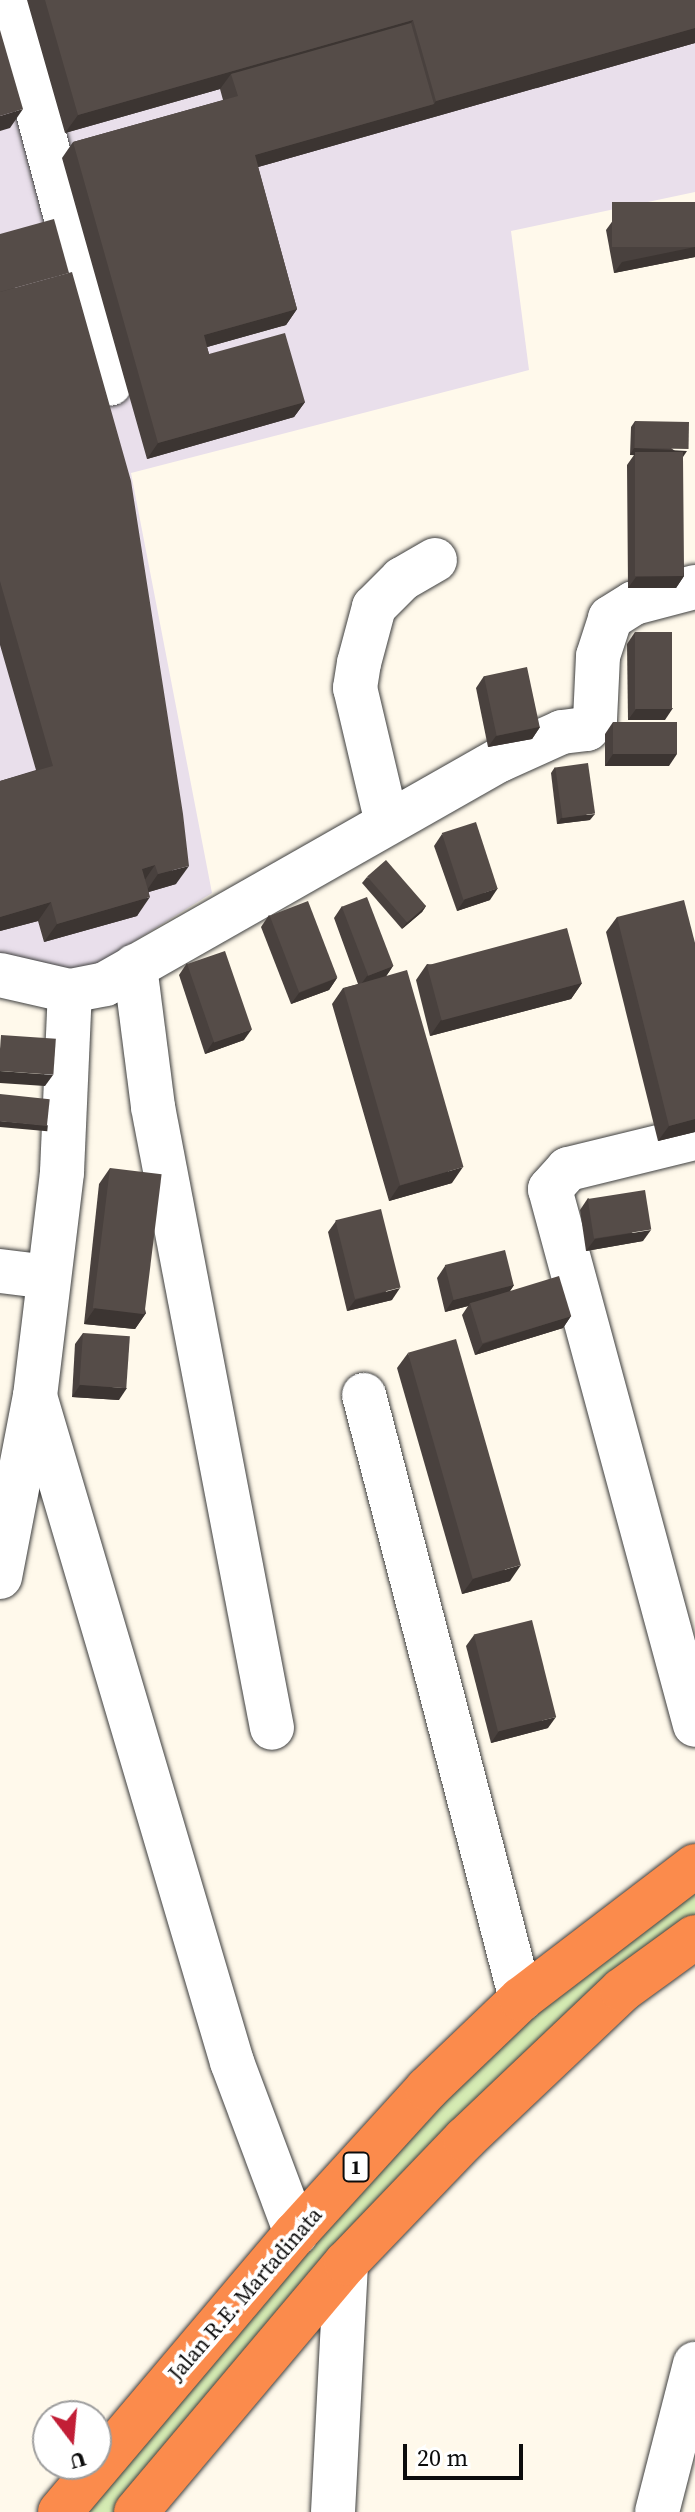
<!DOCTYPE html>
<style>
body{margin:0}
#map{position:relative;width:695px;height:2512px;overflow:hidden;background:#fff9eb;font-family:"Source Serif 4",serif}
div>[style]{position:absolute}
.industrial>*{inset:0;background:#e9dfeb}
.green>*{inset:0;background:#d5ebb3}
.roads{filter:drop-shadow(0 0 2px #3f3f3f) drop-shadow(0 0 2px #3f3f3f)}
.minor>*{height:44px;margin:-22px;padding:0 22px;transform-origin:22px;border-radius:22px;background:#fff}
.highway>*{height:44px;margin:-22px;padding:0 22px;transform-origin:22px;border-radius:22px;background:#fb8b4c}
.wall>*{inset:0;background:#49413e}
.shaded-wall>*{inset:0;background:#3c3532;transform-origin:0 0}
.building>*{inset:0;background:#554c48;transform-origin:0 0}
span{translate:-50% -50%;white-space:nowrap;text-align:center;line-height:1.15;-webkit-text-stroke:8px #fff;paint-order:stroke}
.shield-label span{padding:2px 6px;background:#fff;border:2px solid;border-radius:6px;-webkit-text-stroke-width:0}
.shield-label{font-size:20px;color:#0c0c0c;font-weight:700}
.street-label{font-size:22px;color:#0c0c0c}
.north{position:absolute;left:32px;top:2400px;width:80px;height:80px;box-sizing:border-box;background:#fff;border:2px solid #9e9e9e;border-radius:50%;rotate:164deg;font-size:22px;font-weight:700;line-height:32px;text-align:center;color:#0c0c0c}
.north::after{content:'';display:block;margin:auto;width:28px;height:36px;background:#c21e36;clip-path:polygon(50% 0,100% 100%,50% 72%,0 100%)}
.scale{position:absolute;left:403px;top:2444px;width:120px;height:36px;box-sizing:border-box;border:4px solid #0c0c0c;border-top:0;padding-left:10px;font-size:24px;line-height:28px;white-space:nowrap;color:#0c0c0c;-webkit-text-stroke:6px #fff;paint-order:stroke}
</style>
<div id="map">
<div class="industrial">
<i style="clip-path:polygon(0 0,695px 0,695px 192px,511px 231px,529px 370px,131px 473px,212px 893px,80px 975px,0 981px)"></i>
</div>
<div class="green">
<i style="clip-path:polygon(695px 1866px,695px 1937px,622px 1990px,136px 2512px,60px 2512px,296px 2233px)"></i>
</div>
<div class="roads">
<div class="minor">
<i style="left:8px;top:0;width:397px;rotate:75.1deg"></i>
<i style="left:387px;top:823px;width:139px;rotate:-103.3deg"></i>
<i style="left:355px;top:688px;width:25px;rotate:-81deg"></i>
<i style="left:359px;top:663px;width:58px;rotate:-75deg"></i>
<i style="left:374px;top:607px;width:40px;rotate:-45deg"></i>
<i style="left:402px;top:579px;width:38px;rotate:-30deg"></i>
<i style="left:135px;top:966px;width:142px;rotate:82.7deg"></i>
<i style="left:153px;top:1107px;width:632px;rotate:79.15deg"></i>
<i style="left:0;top:975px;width:72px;rotate:12.9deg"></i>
<i style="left:70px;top:991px;width:36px;rotate:-11deg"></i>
<i style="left:105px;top:984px;width:454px;rotate:-29.6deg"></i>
<i style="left:500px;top:760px;width:68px;rotate:-24.3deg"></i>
<i style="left:562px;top:732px;width:25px;rotate:-7deg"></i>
<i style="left:587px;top:729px;width:12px;rotate:-48deg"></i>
<i style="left:595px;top:720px;width:64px;rotate:-87.3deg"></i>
<i style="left:598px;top:656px;width:40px;rotate:-72deg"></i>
<i style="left:610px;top:618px;width:28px;rotate:-32deg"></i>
<i style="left:634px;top:603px;width:63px;rotate:-14.7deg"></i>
<i style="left:695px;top:1138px;width:131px;rotate:166.3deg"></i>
<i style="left:568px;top:1169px;width:27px;rotate:132deg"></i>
<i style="left:550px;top:1189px;width:555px;rotate:74.86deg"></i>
<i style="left:0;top:1271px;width:49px;rotate:7deg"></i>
<i style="left:364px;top:1395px;width:624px;rotate:75.43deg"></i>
<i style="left:35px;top:1396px;width:695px;rotate:73.52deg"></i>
<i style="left:232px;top:2062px;width:183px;rotate:69.5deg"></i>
<i style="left:0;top:1577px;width:184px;rotate:-79.1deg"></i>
<i style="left:35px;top:1396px;width:226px;rotate:-83.1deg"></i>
<i style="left:62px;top:1172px;width:181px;rotate:-87.5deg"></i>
<i style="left:333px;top:2512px;width:249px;rotate:-87deg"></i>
<i style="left:657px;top:2512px;width:153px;rotate:-75.6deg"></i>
</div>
<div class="highway">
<i style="left:60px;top:2512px;width:365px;rotate:-49.8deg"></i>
<i style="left:296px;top:2233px;width:195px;rotate:-47.7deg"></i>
<i style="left:427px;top:2089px;width:130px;rotate:-43.8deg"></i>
<i style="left:521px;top:1999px;width:219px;rotate:-37.4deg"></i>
<i style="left:136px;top:2512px;width:326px;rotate:-49.9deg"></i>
<i style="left:346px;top:2263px;width:172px;rotate:-46.2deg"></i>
<i style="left:465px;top:2139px;width:216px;rotate:-43.5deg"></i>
<i style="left:622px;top:1990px;width:90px;rotate:-36deg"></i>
</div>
</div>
<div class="wall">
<i style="clip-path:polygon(27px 0,695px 0,695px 43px,258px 167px,297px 309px,286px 325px,207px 347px,209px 354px,305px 402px,294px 417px,147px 459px,62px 158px,73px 142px,223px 100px,220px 89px,65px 133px)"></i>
<i style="clip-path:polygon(695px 202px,695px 257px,614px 273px,606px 230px,614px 219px)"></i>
<i style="clip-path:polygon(0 234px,176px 884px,149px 892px,137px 916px,44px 942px,38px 921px,0 931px,0 781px,36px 770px,0 645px)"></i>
<i style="clip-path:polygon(635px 421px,683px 457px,684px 576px,676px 588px,628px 588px,627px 465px,634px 455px,630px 455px,631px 427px)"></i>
<i style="clip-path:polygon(635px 632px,665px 720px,628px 720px,627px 644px)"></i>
<i style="clip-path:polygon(484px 676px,540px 727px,532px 739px,488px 747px,476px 688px)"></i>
<i style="clip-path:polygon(613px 722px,669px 766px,605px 766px,605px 734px)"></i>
<i style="clip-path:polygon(555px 767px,590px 820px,557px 824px,551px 773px)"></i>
<i style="clip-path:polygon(442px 834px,490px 900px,457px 911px,434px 846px)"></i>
<i style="clip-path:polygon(367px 877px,426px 906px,422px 912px,402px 929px,362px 883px)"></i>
<i style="clip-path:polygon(342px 906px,393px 966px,386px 976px,452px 1183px,389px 1201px,332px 1004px,343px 988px,358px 984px,334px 918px)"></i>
<i style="clip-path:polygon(269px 915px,337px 978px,329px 990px,291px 1004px,261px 927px)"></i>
<i style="clip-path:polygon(617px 917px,695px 943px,695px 1132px,658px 1141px,606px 932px)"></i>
<i style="clip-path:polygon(187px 963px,244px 1040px,205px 1054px,179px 975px)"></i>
<i style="clip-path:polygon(427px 964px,582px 983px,571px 999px,430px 1036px,416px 980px)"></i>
<i style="clip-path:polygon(110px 1168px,146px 1313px,135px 1329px,84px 1324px,99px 1184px)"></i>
<i style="clip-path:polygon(588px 1198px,643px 1241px,586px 1251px,580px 1210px)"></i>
<i style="clip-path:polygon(336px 1221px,392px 1300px,347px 1311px,328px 1232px)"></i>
<i style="clip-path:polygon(445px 1266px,514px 1285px,510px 1291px,571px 1316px,563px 1328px,475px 1355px,462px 1315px,468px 1306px,445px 1312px,437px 1278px)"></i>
<i style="clip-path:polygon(83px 1333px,119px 1400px,72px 1397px,75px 1344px)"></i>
<i style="clip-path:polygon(408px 1353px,510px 1581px,462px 1594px,397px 1368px)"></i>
<i style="clip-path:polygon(474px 1635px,548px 1728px,491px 1743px,466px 1646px)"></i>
</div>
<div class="shaded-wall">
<i style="clip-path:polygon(413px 20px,400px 39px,231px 74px,220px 89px,65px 133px,78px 115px)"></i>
<i style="clip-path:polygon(695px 28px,695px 43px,244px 171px,255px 155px,434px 104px,436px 101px)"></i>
<i style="clip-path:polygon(23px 109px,10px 128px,0 131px,0 116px)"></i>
<i style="clip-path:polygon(695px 247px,695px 257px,614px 273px,622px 262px)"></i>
<i style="clip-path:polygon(297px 309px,286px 325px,193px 351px,204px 335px)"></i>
<i style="clip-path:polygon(305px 402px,294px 417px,147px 459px,158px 443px)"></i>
<i style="clip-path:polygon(634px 448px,687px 451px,683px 457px,630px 455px)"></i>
<i style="clip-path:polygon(684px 576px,676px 588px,628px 588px,636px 577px)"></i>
<i style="clip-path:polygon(673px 708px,665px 720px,628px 720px,636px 709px)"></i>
<i style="clip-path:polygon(540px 727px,532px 739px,488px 747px,496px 736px)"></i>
<i style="clip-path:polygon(613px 754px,677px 754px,669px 766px,605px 766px)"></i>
<i style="clip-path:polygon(595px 814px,590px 820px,557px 824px,561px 818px)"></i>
<i style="clip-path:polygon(155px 865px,142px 884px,142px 869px)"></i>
<i style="clip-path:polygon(189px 866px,176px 884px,145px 893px,158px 874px)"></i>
<i style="clip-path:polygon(498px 888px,490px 900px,457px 911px,465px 899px)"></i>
<i style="clip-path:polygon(150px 897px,137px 916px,44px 942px,57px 924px)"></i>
<i style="clip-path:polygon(51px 902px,38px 921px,0 931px,0 917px)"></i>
<i style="clip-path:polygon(426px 906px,422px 912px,402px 929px,407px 922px)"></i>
<i style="clip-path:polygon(393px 966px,385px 978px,359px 987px,367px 976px)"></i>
<i style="clip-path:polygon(337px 978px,329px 990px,291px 1004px,299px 993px)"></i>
<i style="clip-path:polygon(582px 983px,571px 999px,430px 1036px,441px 1020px)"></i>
<i style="clip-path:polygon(252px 1029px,244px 1040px,205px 1054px,213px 1042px)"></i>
<i style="clip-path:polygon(0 1071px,53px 1075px,45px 1086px,0 1083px)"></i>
<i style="clip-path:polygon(695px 1119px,695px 1132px,658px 1141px,669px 1126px)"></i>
<i style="left:0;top:1121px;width:48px;height:6px;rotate:5deg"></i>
<i style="clip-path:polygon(463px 1167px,452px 1183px,389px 1201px,399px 1186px)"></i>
<i style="clip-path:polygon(651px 1230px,643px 1241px,586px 1251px,595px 1239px)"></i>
<i style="clip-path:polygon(514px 1285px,506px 1297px,470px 1303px,468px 1306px,445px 1312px,453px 1300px)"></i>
<i style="clip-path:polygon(400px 1288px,392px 1300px,347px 1311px,355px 1300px)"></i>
<i style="clip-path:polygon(95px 1308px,146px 1313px,135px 1329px,84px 1324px)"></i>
<i style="clip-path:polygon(571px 1316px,563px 1328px,475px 1355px,483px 1344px)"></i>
<i style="clip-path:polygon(80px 1385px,127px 1388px,119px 1400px,72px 1397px)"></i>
<i style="clip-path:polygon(521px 1565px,510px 1581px,462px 1594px,473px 1579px)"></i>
<i style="clip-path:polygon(556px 1717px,548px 1728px,491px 1743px,499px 1731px)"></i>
</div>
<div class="building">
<i style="clip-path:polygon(45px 0,695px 0,695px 28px,436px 101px,413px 20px,78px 115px)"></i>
<i style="clip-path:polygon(411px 23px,434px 104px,255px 155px,297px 309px,204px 335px,209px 354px,285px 333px,305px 402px,158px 443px,73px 142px,238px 96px,231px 74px)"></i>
<i style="clip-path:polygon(0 30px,23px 109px,0 116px)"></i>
<i style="left:695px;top:202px;width:45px;height:83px;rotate:90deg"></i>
<i style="clip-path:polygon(54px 219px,69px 273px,0 292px,0 234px)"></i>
<i style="clip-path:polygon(72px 272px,131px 481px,183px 814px,189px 866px,158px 874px,155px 865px,142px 869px,150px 897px,57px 924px,51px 902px,0 917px,0 781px,53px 766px,0 581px,0 292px)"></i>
<i style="left:635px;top:421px;width:54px;height:27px;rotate:1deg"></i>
<i style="left:683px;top:452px;width:124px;height:48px;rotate:90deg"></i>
<i style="left:635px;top:632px;width:37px;height:77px"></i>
<i style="left:527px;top:667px;width:61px;height:44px;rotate:78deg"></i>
<i style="left:613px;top:722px;width:64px;height:32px"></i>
<i style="left:588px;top:763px;width:51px;height:33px;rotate:82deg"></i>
<i style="left:476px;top:822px;width:70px;height:36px;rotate:72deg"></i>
<i style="left:386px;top:860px;width:61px;height:25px;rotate:49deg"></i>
<i style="left:367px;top:897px;width:74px;height:27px;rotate:69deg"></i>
<i style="clip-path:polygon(684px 900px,695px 943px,695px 1119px,669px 1126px,617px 917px)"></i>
<i style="left:308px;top:901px;width:82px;height:41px;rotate:69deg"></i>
<i style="left:567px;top:928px;width:57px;height:145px;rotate:75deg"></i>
<i style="left:225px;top:951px;width:83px;height:40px;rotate:71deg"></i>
<i style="left:407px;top:970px;width:205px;height:66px;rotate:74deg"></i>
<i style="left:1px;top:1035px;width:55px;height:36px;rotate:4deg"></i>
<i style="left:0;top:1094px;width:50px;height:27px;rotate:6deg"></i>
<i style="left:110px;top:1168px;width:52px;height:141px;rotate:7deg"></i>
<i style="left:645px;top:1190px;width:40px;height:58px;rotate:81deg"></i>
<i style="left:381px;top:1209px;width:81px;height:47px;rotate:76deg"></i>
<i style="left:505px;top:1250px;width:36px;height:62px;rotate:76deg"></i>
<i style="left:559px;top:1276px;width:42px;height:93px;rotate:73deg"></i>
<i style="left:83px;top:1333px;width:47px;height:52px;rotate:4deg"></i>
<i style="left:456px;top:1339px;width:235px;height:50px;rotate:74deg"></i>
<i style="left:532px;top:1620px;width:100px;height:60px;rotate:76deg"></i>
</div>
<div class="shield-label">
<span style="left:356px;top:2167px">1</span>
</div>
<div class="street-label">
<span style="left:245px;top:2294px;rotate:-49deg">Jalan R.E. Martadinata</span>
</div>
<div class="north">U</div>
<div class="scale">20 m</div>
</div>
